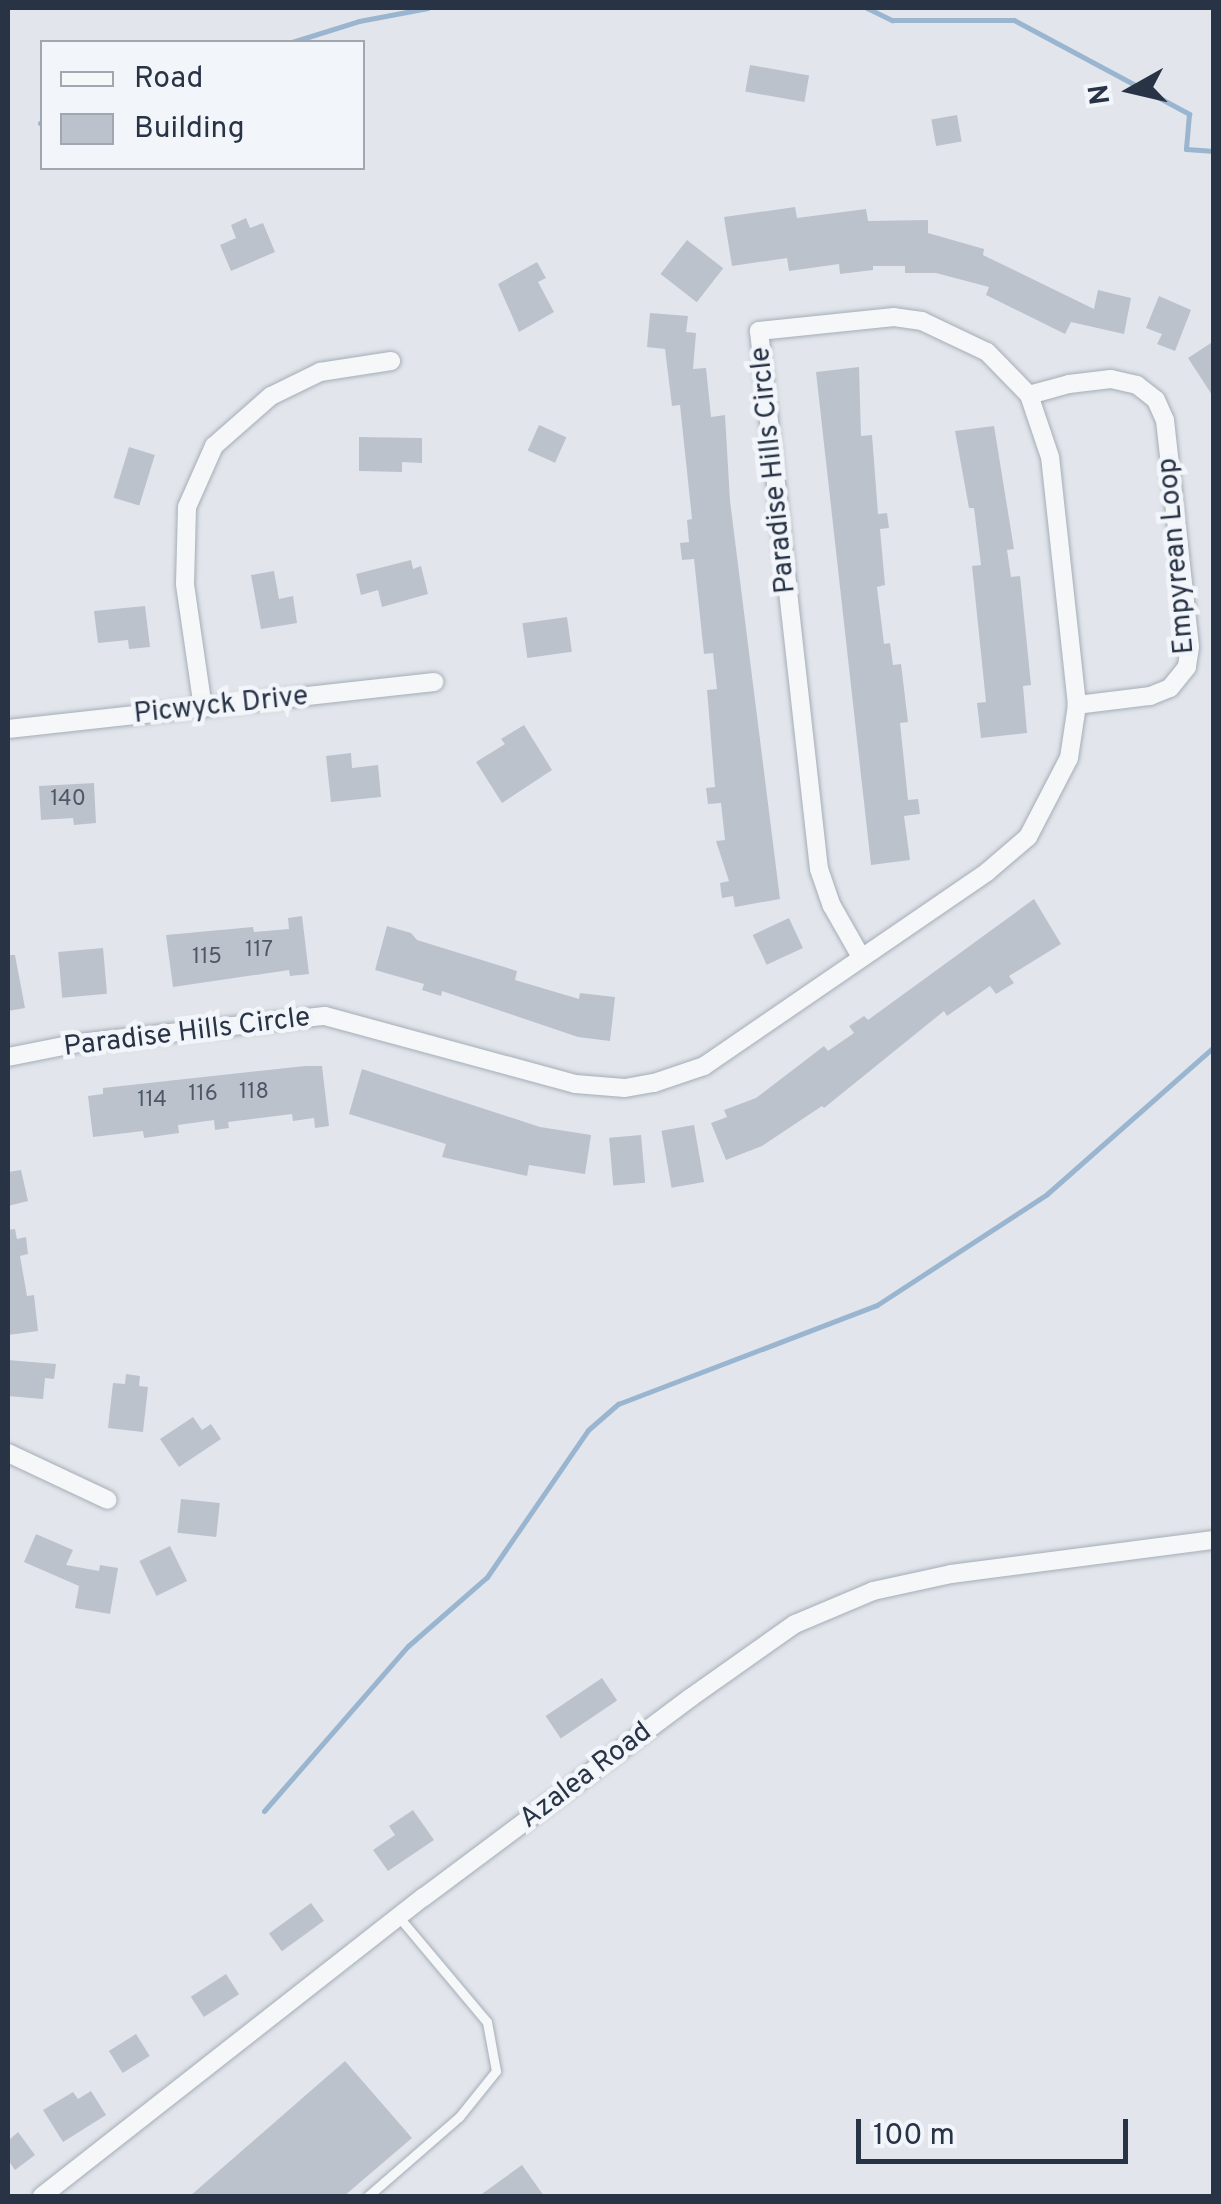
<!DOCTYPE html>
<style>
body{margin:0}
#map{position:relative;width:1221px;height:2204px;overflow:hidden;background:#e2e6ec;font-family:Overpass,sans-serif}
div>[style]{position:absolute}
.stream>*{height:5px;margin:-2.5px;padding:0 2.5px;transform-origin:2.5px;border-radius:2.5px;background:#99b5cf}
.building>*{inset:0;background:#bbc2cc;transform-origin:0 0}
.roads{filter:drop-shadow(0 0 2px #a6adb7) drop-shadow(0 0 2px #a6adb7)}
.service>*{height:9px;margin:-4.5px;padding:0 4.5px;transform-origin:4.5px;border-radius:4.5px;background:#f5f7f9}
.minor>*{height:18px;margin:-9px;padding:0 9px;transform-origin:9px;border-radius:9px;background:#f5f7f9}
span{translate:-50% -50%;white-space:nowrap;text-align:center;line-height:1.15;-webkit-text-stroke:9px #f2f5f9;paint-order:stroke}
.number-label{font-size:22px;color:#4d5768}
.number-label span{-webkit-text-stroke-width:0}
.street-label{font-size:28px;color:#283346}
.frame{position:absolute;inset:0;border:10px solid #283346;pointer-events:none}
.legend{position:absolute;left:40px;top:40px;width:325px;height:130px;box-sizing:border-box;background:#f2f5f9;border:2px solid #a1a7b1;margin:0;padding:12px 18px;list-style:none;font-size:30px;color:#283346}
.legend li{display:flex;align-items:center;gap:20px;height:50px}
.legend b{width:50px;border:2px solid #a1a7b1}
.north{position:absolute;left:1081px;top:40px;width:100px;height:100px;-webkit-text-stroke:8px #f2f5f9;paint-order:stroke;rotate:262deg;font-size:28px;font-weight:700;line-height:40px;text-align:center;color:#283346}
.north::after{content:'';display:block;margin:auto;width:35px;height:45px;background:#283346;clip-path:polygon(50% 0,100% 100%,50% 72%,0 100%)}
.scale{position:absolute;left:856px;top:2119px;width:272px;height:45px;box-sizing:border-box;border:5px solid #283346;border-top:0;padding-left:12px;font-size:30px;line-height:35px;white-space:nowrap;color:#283346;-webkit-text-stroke:8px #f2f5f9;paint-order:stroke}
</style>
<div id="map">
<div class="stream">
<i style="left:867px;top:8px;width:28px;rotate:26deg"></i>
<i style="left:892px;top:20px;width:122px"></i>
<i style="left:1014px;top:20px;width:199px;rotate:28.2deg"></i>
<i style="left:1189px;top:114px;width:35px;rotate:95deg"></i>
<i style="left:1186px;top:149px;width:28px;rotate:4deg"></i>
<i style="left:292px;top:42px;width:70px;rotate:-17.4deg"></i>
<i style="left:359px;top:21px;width:70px;rotate:-10.7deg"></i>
<i style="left:40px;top:123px;width:2px;rotate:-27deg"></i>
<i style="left:264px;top:1811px;width:219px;rotate:-48.9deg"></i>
<i style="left:408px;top:1646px;width:105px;rotate:-41.1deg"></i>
<i style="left:487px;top:1577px;width:178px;rotate:-55.5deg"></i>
<i style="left:588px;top:1430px;width:40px;rotate:-41deg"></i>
<i style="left:618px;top:1404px;width:277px;rotate:-20.9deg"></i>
<i style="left:877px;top:1305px;width:203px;rotate:-33.1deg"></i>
<i style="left:1047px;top:1194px;width:222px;rotate:-41.4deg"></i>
</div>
<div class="building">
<i style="left:750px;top:65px;width:60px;height:27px;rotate:10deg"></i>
<i style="left:957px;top:115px;width:27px;height:26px;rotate:80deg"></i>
<i style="clip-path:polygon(795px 207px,797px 218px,866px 209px,868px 221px,928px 220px,928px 233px,984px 249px,983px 255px,1094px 309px,1098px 290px,1131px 298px,1124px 334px,1071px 322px,1065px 334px,986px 295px,989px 287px,936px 273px,905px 273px,905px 266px,873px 266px,873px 270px,840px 274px,839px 264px,789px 271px,787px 258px,732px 266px,724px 217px)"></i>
<i style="clip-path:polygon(246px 218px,250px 228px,263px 223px,275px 252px,231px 271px,220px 245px,236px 238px,231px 225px)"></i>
<i style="left:687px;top:240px;width:46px;height:43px;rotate:38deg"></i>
<i style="clip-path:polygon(537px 262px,546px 278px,538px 282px,554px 312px,519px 332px,498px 284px)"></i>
<i style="clip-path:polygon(1159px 296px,1191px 310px,1175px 351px,1157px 344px,1162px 334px,1146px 328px)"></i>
<i style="clip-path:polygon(650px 313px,688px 316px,686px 332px,696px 333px,693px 369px,706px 368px,711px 417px,725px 415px,730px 501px,780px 899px,735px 907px,733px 896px,722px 898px,720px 883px,729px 881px,716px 841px,725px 840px,721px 803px,708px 804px,706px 788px,715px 787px,707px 690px,717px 689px,713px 653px,704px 654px,694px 559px,682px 560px,680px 543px,689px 542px,687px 520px,692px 519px,680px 405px,672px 406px,665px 349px,647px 347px)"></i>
<i style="clip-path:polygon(1214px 341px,1214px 398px,1188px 358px)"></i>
<i style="clip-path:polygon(859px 367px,861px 436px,872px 435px,878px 514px,887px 513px,889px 528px,880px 529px,885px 585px,877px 587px,884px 644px,890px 643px,893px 665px,901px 664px,908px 722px,900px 723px,908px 800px,918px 799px,920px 814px,904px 816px,910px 860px,871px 865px,816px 372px)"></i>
<i style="left:539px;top:425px;width:30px;height:28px;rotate:24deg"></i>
<i style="clip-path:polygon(994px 426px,1014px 549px,1007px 550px,1011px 577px,1020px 576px,1031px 685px,1023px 686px,1027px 733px,981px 738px,977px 703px,986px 702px,972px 566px,981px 565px,974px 508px,969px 508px,955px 431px)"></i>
<i style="clip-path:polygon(359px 437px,422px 438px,422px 463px,402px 462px,402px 472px,359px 471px)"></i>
<i style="left:129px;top:447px;width:27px;height:53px;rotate:17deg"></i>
<i style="clip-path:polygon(411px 560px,413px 569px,421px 566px,428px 594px,382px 607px,378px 590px,361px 595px,356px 574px)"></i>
<i style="clip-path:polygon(274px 571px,279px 599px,293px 596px,297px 623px,261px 629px,251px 575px)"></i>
<i style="clip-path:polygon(145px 606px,150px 647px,129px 649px,128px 640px,98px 643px,94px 611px)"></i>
<i style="left:567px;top:617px;width:35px;height:45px;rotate:82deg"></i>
<i style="clip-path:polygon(524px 725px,552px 770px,502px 803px,476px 762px,505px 744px,501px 739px)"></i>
<i style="clip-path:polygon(351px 753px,352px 768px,378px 765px,381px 797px,331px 802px,326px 756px)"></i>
<i style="clip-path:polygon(94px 783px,96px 823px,74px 825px,73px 818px,41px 820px,39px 786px)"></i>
<i style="clip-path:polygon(1034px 899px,1061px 944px,1009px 976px,1014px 983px,996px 994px,990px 986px,947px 1016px,944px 1011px,824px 1108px,822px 1106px,762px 1146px,726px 1160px,711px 1123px,727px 1117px,724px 1110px,756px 1098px,824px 1046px,828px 1051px,854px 1033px,849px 1026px,864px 1016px,868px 1020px)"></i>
<i style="clip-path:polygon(302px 916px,309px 974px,290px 976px,289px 970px,173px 987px,166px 935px,253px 927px,254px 932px,289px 929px,288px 918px)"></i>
<i style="left:789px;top:918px;width:33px;height:40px;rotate:65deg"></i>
<i style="clip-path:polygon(387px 926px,411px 933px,417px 940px,517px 971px,515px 980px,579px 999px,580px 993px,615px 997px,610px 1041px,578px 1037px,442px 991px,441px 996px,422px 990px,424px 984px,375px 970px)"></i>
<i style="left:103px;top:948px;width:46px;height:45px;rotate:85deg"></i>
<i style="clip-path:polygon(8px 955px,15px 955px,25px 1008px,8px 1011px)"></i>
<i style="clip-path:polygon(305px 1066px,322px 1066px,329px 1126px,315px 1128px,314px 1118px,293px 1121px,292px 1114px,228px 1122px,229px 1128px,215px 1130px,214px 1120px,178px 1125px,179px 1133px,144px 1138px,143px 1131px,93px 1137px,88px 1096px,103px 1094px,103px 1088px)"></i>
<i style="clip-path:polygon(362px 1069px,540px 1127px,591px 1135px,585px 1174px,529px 1165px,527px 1176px,442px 1157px,446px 1144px,349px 1114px)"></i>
<i style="left:694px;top:1125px;width:58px;height:33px;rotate:80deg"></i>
<i style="left:641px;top:1135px;width:48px;height:32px;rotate:85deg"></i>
<i style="clip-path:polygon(21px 1170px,28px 1201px,8px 1206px,8px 1172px)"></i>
<i style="clip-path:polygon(15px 1229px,17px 1239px,26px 1237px,28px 1254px,20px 1256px,27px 1296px,34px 1295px,38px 1331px,8px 1335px,8px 1230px)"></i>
<i style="clip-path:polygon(8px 1360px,56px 1364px,54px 1379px,45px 1378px,43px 1399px,8px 1396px)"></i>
<i style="clip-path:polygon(126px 1374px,140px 1376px,139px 1386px,148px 1387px,143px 1432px,108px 1428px,113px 1383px,125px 1384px)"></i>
<i style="clip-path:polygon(193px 1417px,202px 1430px,211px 1424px,221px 1439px,179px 1467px,160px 1439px)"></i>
<i style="left:181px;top:1499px;width:39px;height:34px;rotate:6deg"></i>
<i style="clip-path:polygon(36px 1534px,73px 1550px,66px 1565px,99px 1571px,100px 1565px,118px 1568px,110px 1614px,75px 1608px,79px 1586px,24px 1562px)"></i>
<i style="left:170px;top:1546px;width:39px;height:34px;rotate:64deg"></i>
<i style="left:602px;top:1678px;width:27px;height:68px;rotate:56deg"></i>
<i style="clip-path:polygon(413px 1810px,434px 1840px,388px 1871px,373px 1850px,395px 1835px,389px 1826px)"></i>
<i style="left:311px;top:1903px;width:22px;height:52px;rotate:54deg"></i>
<i style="left:226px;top:1974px;width:24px;height:42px;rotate:57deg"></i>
<i style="left:136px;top:2034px;width:26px;height:32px;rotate:58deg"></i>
<i style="clip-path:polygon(345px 2061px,412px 2138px,344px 2196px,190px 2196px)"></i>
<i style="clip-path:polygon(91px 2091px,106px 2115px,63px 2142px,43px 2110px,73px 2092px,78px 2099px)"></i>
<i style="clip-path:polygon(18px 2132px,35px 2155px,15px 2170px,8px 2160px,8px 2141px)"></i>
<i style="clip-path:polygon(522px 2165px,544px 2196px,479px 2196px)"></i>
</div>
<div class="roads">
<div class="service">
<i style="left:368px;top:2196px;width:121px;rotate:-41deg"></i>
<i style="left:459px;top:2117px;width:59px;rotate:-51.2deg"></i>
<i style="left:496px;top:2071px;width:50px;rotate:-100.4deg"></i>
<i style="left:487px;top:2022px;width:137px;rotate:-130deg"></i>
</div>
<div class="minor">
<i style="left:1029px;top:395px;width:41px;rotate:-15.4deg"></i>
<i style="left:1069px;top:384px;width:42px;rotate:-6.8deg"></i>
<i style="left:1111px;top:379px;width:27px;rotate:13deg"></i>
<i style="left:1137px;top:385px;width:24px;rotate:38deg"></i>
<i style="left:1156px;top:400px;width:22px;rotate:66deg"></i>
<i style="left:1165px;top:420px;width:228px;rotate:83.7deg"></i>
<i style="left:1190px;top:647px;width:20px;rotate:99deg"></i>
<i style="left:1187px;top:667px;width:27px;rotate:129deg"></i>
<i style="left:1170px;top:688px;width:22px;rotate:158deg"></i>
<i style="left:1150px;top:696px;width:74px;rotate:173deg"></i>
<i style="left:203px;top:708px;width:125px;rotate:-98.3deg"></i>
<i style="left:185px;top:584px;width:77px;rotate:-88.5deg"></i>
<i style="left:187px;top:507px;width:67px;rotate:-66.1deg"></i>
<i style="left:214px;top:446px;width:76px;rotate:-41.3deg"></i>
<i style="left:271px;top:396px;width:55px;rotate:-26.1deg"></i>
<i style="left:320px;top:372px;width:72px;rotate:-8.8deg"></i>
<i style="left:8px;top:729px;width:429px;rotate:-6.3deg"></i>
<i style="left:8px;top:1057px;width:72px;rotate:-11.2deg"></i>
<i style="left:79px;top:1043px;width:247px;rotate:-6.3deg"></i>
<i style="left:325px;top:1016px;width:259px;rotate:15.2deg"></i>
<i style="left:575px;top:1084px;width:50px;rotate:4.6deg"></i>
<i style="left:625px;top:1088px;width:29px;rotate:-10deg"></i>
<i style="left:654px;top:1083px;width:53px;rotate:-18.8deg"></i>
<i style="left:704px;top:1066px;width:343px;rotate:-34.4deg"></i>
<i style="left:987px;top:872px;width:54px;rotate:-40.5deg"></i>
<i style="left:1028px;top:837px;width:89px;rotate:-62.6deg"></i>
<i style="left:1069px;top:758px;width:54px;rotate:-81.4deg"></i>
<i style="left:1077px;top:705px;width:249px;rotate:-96.2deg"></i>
<i style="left:1050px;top:457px;width:65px;rotate:-108.7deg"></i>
<i style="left:1029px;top:395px;width:60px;rotate:-134.3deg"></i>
<i style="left:987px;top:352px;width:72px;rotate:-154.5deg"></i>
<i style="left:922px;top:321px;width:28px;rotate:-172deg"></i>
<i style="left:894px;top:317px;width:136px;rotate:174.1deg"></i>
<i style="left:759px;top:331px;width:541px;rotate:83.64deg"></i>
<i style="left:819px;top:869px;width:39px;rotate:71deg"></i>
<i style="left:832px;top:906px;width:59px;rotate:60.4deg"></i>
<i style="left:8px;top:1453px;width:110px;rotate:25.2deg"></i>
<i style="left:42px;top:2196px;width:485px;rotate:-38.1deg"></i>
<i style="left:424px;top:1897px;width:332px;rotate:-36.8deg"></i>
<i style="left:690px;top:1698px;width:128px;rotate:-35.2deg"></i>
<i style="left:795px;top:1624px;width:85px;rotate:-22.9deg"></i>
<i style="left:873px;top:1591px;width:80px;rotate:-12.3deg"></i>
<i style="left:951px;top:1574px;width:265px;rotate:-7.4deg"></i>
</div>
</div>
<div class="number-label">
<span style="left:68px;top:800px">140</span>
<span style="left:259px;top:951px">117</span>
<span style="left:207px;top:958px">115</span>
<span style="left:254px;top:1093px">118</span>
<span style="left:203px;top:1095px">116</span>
<span style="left:152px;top:1101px">114</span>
</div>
<div class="street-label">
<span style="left:774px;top:470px;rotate:-96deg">Paradise Hills Circle</span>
<span style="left:1177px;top:556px;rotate:-95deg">Empyrean Loop</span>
<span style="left:221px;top:706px;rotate:-6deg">Picwyck Drive</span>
<span style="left:187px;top:1033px;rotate:-7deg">Paradise Hills Circle</span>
<span style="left:586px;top:1776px;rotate:-37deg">Azalea Road</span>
</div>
<div class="frame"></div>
<ul class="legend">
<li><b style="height:12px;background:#f5f7f9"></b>Road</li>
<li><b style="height:28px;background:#bbc2cc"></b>Building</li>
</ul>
<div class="north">N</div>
<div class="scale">100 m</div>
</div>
